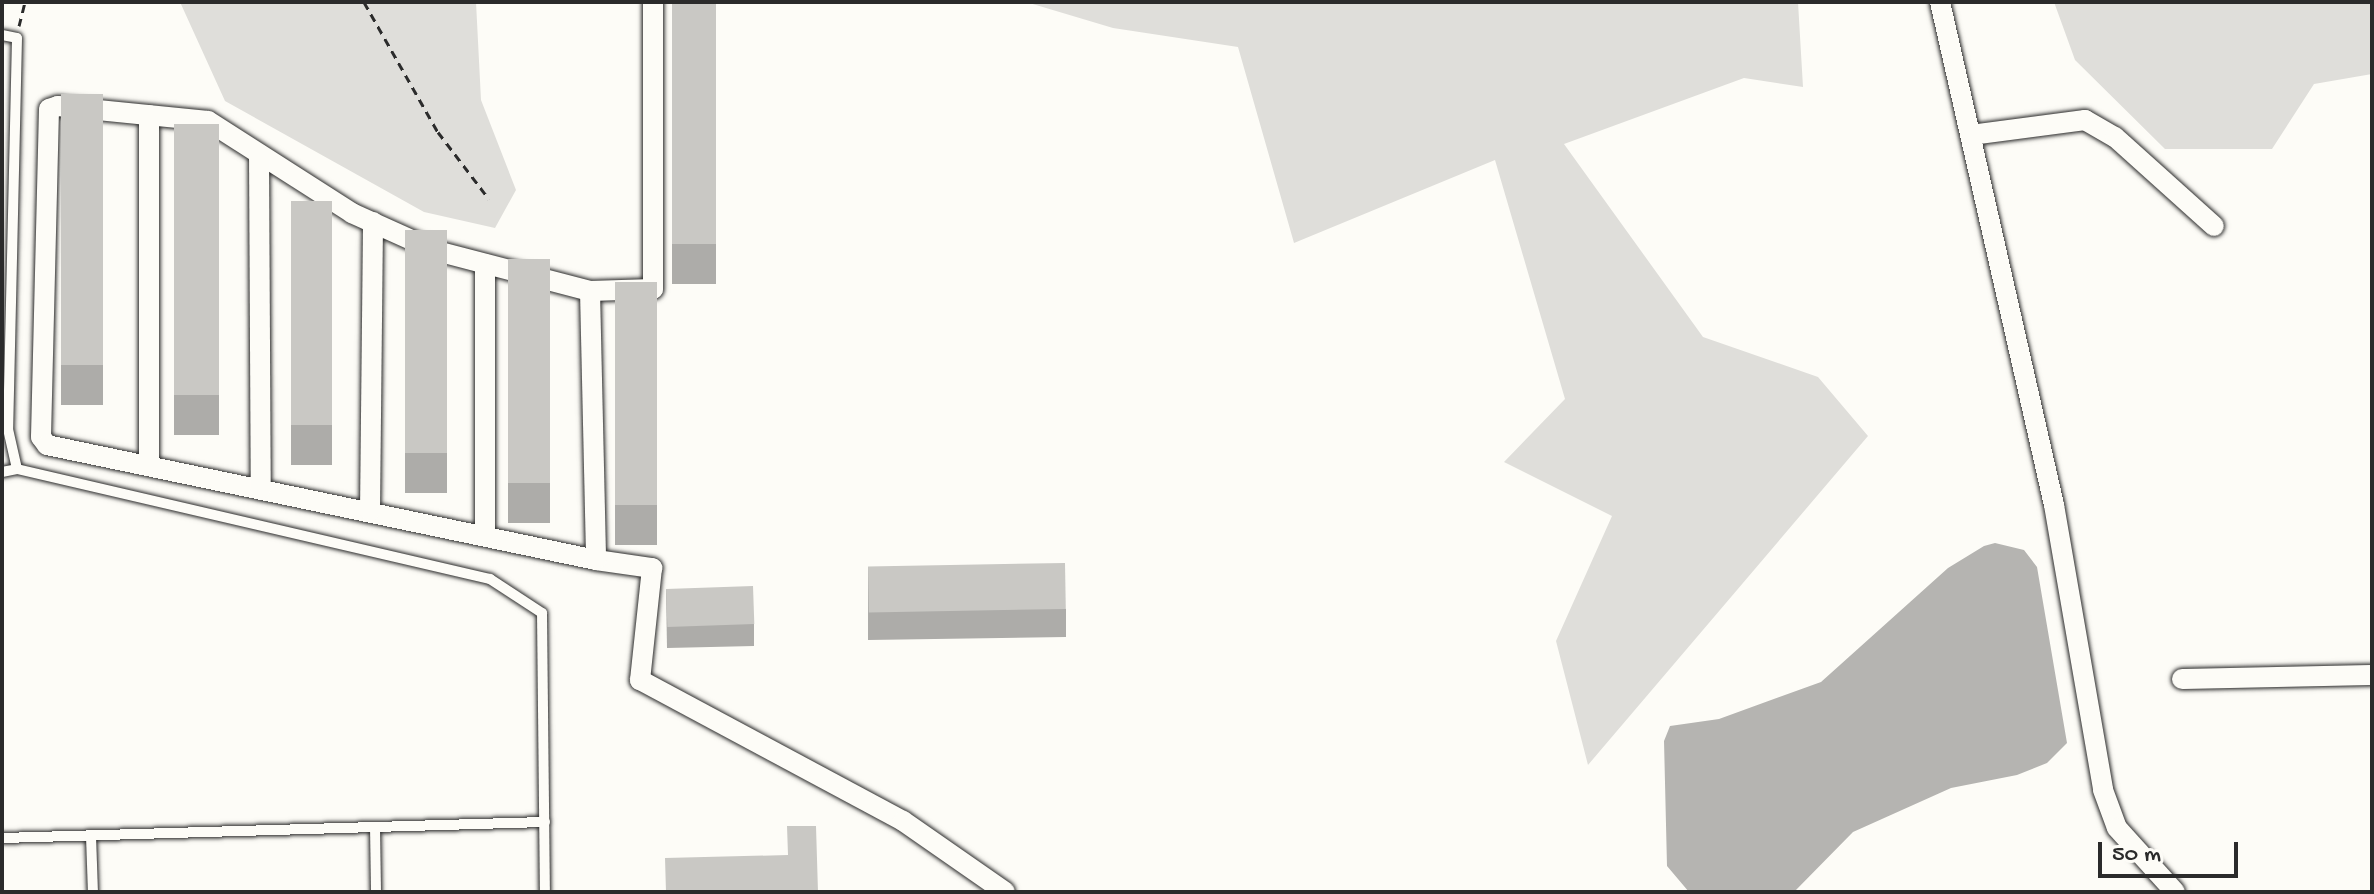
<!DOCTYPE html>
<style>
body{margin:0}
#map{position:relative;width:2374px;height:894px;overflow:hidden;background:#fdfcf7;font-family:"Gochi Hand",sans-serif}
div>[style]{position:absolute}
.green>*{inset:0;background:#dfdeda}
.water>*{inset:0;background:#b5b4b1}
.path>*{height:3px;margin-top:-1.5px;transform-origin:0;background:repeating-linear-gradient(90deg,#2b2b2b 0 8px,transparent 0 14px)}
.roads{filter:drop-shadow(0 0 2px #2b2b2b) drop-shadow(0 0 2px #2b2b2b)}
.lane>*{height:10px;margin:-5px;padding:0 5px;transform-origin:5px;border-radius:5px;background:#fdfcf7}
.street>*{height:20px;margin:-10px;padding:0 10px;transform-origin:10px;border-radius:10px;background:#fdfcf7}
.wall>*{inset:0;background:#adaca9;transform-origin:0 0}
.building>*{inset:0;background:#c9c8c4;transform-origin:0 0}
span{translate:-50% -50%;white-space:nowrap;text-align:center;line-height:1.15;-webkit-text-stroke:7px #fdfcf7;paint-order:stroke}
.frame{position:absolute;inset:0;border:4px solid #2b2b2b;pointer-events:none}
.scale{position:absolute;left:2098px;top:842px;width:140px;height:36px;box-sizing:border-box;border:4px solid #2b2b2b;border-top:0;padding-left:10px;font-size:24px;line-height:28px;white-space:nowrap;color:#2b2b2b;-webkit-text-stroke:6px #fdfcf7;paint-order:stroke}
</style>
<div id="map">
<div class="green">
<i style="clip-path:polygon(180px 2px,476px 2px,481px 100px,516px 190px,495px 228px,424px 212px,225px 101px)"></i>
<i style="clip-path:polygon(1026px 2px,1798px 2px,1803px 87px,1744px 78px,1564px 144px,1703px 337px,1818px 377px,1868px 436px,1588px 765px,1556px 641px,1612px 516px,1504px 462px,1565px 399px,1495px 160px,1294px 243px,1238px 47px,1113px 28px)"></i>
<i style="clip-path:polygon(2054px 2px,2372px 2px,2372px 74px,2314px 84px,2272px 149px,2165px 149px,2075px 60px)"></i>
</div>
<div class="water">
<i style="clip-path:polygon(1995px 543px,2024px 550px,2037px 567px,2067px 743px,2047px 763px,2017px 775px,1951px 788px,1853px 832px,1794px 892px,1689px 892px,1667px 866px,1664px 741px,1670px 726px,1719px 719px,1821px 682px,1948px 568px,1984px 546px)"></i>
</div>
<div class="path">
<i style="left:364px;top:2px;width:150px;rotate:60.4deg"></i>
<i style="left:438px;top:132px;width:84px;rotate:52.7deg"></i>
<i style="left:19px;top:26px;width:25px;rotate:-76deg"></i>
</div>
<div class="roads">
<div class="lane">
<i style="left:2px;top:35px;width:15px;rotate:11deg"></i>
<i style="left:17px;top:38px;width:391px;rotate:91.3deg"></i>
<i style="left:8px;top:429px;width:41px;rotate:77.3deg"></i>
<i style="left:17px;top:469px;width:486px;rotate:13.1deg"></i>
<i style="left:490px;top:579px;width:62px;rotate:33.2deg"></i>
<i style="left:542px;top:613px;width:279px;rotate:89.4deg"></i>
<i style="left:2px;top:472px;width:15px;rotate:-11deg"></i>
<i style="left:375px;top:827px;width:65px;rotate:89.1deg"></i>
<i style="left:91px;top:836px;width:56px;rotate:88deg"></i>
<i style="left:2px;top:838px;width:543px;rotate:-1.69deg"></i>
</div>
<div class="street">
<i style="left:653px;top:2px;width:287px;rotate:90deg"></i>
<i style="left:653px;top:289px;width:63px;rotate:178.2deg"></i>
<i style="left:590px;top:291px;width:159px;rotate:-165.4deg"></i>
<i style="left:436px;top:251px;width:92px;rotate:-155.7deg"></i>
<i style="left:352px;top:213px;width:171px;rotate:-147.4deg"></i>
<i style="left:208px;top:121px;width:151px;rotate:-174.3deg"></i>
<i style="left:58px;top:106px;width:9px;rotate:162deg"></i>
<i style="left:49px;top:109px;width:328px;rotate:91.4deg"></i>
<i style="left:41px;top:437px;width:10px;rotate:53deg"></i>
<i style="left:47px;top:445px;width:561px;rotate:11.83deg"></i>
<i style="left:596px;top:560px;width:57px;rotate:8.1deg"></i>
<i style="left:652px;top:568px;width:113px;rotate:96.1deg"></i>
<i style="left:640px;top:680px;width:298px;rotate:28.2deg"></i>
<i style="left:903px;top:821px;width:124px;rotate:34.8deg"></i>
<i style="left:1940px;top:2px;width:516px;rotate:77.23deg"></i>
<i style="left:2054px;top:505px;width:289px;rotate:80.2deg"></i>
<i style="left:2103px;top:790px;width:40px;rotate:69.8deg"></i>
<i style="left:2117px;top:828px;width:86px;rotate:47.8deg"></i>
<i style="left:1971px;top:135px;width:115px;rotate:-7.5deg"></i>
<i style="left:2085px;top:120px;width:34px;rotate:30deg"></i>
<i style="left:2115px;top:137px;width:133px;rotate:42deg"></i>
<i style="left:259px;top:154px;width:335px;rotate:89.7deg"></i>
<i style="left:485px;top:264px;width:270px;rotate:90deg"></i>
<i style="left:590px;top:291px;width:269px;rotate:88.7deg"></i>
<i style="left:149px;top:466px;width:351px;rotate:-90deg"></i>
<i style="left:370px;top:511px;width:289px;rotate:-89.4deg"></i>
<i style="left:2182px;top:679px;width:190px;rotate:-1.2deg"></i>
</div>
</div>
<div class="wall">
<i style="left:672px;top:2px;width:44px;height:282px"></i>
<i style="left:61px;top:94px;width:42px;height:311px"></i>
<i style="left:174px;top:124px;width:45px;height:311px"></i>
<i style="left:291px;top:201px;width:41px;height:264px"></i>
<i style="left:405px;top:230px;width:42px;height:263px"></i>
<i style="left:508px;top:259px;width:42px;height:264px"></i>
<i style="left:615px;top:282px;width:42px;height:263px"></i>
<i style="clip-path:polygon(868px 567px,1066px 609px,1066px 637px,868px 640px)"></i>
<i style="clip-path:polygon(666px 589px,754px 624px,754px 646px,667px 648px)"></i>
</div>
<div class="building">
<i style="left:672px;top:2px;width:44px;height:242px"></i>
<i style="left:61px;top:94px;width:42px;height:271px"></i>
<i style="left:174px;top:124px;width:45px;height:271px"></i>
<i style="left:291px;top:201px;width:41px;height:224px"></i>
<i style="left:405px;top:230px;width:42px;height:223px"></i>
<i style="left:508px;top:259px;width:42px;height:224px"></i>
<i style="left:615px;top:282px;width:42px;height:223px"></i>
<i style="left:1065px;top:563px;width:46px;height:197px;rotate:89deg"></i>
<i style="left:753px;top:586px;width:38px;height:87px;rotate:88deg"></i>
<i style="clip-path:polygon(787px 826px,816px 826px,818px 892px,666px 892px,665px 858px,788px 855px)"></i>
</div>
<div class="frame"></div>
<div class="scale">50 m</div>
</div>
